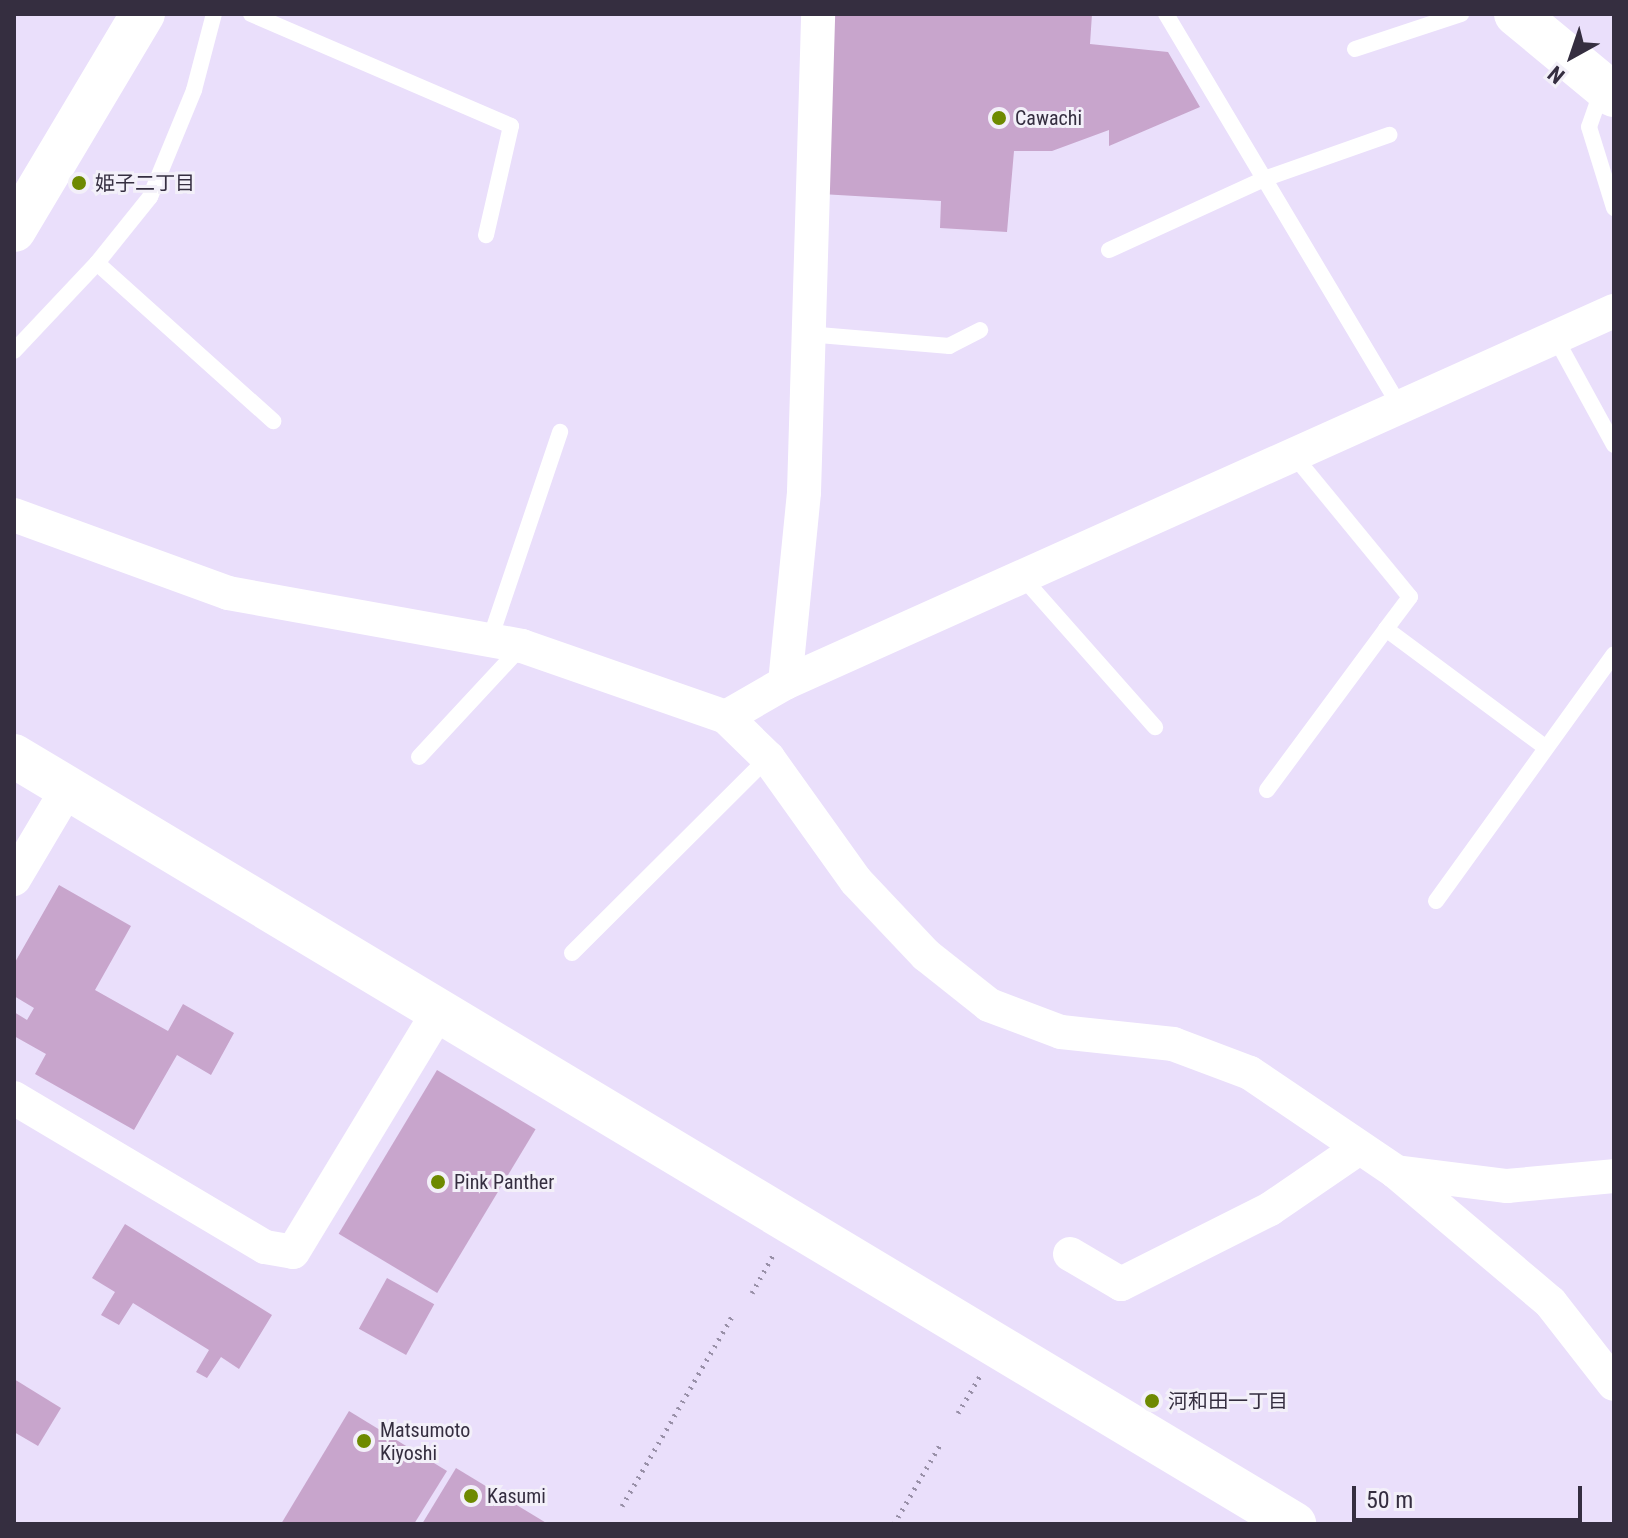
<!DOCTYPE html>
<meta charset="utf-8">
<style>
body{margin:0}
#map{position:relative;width:1628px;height:1538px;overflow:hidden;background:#eadffb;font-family:"Roboto Condensed","Noto Sans JP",sans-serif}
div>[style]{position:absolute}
.building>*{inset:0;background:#c8a5cc;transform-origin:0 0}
.path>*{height:5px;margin-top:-2.5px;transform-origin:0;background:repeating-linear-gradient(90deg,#9990a8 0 2px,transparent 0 8px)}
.lane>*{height:16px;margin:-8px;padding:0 8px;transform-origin:8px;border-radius:8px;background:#fff}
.street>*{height:34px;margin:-17px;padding:0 17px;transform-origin:17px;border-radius:17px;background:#fff}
.secondary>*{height:44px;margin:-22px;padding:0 22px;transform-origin:22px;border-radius:22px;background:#fff}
.dots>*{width:22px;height:22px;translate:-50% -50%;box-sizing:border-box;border:4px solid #f3f0f9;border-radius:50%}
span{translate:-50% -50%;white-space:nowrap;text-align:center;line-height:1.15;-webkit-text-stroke:6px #f3f0f9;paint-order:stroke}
.poi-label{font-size:20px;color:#352e40}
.left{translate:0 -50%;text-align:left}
.frame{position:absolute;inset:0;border:16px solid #352e40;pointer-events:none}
.north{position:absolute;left:1532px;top:16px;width:80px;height:80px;-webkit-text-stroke:6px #f3f0f9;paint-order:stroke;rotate:220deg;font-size:22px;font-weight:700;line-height:32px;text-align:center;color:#352e40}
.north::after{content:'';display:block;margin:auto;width:28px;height:36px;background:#352e40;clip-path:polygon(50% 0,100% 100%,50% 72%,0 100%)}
.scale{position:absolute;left:1352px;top:1486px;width:230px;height:36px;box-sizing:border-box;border:4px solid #352e40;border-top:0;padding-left:10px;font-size:24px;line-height:28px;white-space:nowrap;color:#352e40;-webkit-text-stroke:6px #f3f0f9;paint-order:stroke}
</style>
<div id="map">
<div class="building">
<i style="clip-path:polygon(830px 14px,1092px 14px,1090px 44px,1168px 52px,1200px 107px,1109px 146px,1109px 130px,1052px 151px,1014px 151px,1007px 232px,940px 228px,941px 201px,821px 194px)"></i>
<i style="clip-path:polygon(59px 885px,131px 926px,95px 990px,168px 1031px,183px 1004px,234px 1033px,211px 1075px,177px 1055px,134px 1130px,35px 1074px,46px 1054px,14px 1036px,14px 1012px,27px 1020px,34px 1008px,14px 996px,14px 964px)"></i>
<i style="left:437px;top:1070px;width:115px;height:191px;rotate:31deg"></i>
<i style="clip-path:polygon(125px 1224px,272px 1315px,239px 1369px,221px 1357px,207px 1378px,196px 1372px,209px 1350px,133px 1303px,119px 1325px,101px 1315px,115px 1292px,92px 1278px)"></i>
<i style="left:387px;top:1278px;width:54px;height:58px;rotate:29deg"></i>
<i style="clip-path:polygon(14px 1379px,61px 1408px,38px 1446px,14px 1432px)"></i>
<i style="clip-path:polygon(349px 1411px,447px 1471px,414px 1524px,281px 1524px)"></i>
<i style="clip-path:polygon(456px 1468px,548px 1524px,422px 1524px)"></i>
</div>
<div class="path">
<i style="left:752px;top:1293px;width:43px;rotate:-61.1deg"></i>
<i style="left:958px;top:1413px;width:43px;rotate:-59.3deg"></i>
<i style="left:622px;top:1506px;width:220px;rotate:-59.9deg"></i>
<i style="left:894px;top:1524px;width:94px;rotate:-59.9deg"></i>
</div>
<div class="lane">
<i style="left:251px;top:14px;width:283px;rotate:23.3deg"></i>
<i style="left:511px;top:126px;width:112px;rotate:102.9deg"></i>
<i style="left:1166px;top:14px;width:459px;rotate:59.2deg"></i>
<i style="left:1355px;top:49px;width:112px;rotate:-18.3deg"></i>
<i style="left:1603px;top:87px;width:42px;rotate:109.3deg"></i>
<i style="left:1589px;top:127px;width:85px;rotate:72.8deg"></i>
<i style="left:1109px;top:250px;width:170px;rotate:-24.6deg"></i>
<i style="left:1264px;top:179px;width:133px;rotate:-19.4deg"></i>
<i style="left:97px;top:263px;width:85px;rotate:-51.2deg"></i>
<i style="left:150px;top:197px;width:116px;rotate:-67.6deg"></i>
<i style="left:194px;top:90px;width:79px;rotate:-75.3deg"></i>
<i style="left:807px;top:334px;width:143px;rotate:4.8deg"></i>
<i style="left:949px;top:346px;width:35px;rotate:-27deg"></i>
<i style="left:1556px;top:339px;width:121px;rotate:61.3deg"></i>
<i style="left:14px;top:351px;width:121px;rotate:-46.7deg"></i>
<i style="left:97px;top:263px;width:237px;rotate:41.9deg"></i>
<i style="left:1295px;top:457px;width:181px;rotate:50.6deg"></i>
<i style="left:1410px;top:597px;width:40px;rotate:127deg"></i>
<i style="left:1024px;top:579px;width:198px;rotate:48.5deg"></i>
<i style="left:489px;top:642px;width:222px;rotate:-71.3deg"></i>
<i style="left:419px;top:757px;width:151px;rotate:-47.1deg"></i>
<i style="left:1267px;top:790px;width:200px;rotate:-53.5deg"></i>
<i style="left:1386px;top:629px;width:199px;rotate:36.6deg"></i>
<i style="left:1436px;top:901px;width:304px;rotate:-54.2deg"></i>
<i style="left:572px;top:953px;width:276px;rotate:-44.9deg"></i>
</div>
<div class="street">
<i style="left:14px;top:515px;width:228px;rotate:20deg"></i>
<i style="left:228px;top:593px;width:299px;rotate:10.2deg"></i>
<i style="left:522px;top:646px;width:216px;rotate:19.2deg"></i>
<i style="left:726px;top:717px;width:59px;rotate:44.3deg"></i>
<i style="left:768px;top:758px;width:151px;rotate:54.4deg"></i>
<i style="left:856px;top:881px;width:102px;rotate:46.6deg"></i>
<i style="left:926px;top:955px;width:80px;rotate:38.4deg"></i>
<i style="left:989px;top:1005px;width:77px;rotate:20.6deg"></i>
<i style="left:1061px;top:1032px;width:113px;rotate:6.1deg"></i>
<i style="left:1173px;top:1044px;width:82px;rotate:20.6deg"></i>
<i style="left:1250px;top:1073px;width:176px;rotate:34.1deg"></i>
<i style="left:1396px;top:1172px;width:112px;rotate:7.2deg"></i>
<i style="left:1507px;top:1186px;width:107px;rotate:-5.3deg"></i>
<i style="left:785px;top:683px;width:192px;rotate:-84.3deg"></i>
<i style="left:804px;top:492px;width:478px;rotate:-88.3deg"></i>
<i style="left:726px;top:717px;width:68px;rotate:-30deg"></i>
<i style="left:785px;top:683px;width:909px;rotate:-24.17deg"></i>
<i style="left:14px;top:879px;width:106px;rotate:-59.3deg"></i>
<i style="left:14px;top:1098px;width:292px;rotate:30.7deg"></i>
<i style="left:265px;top:1247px;width:28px;rotate:10deg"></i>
<i style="left:293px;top:1252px;width:285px;rotate:-58.8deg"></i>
<i style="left:1396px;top:1172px;width:202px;rotate:40.2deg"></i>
<i style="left:1550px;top:1302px;width:104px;rotate:52deg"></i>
<i style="left:1070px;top:1254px;width:59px;rotate:30.5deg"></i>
<i style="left:1121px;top:1284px;width:167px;rotate:-26.7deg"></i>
<i style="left:1270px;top:1209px;width:108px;rotate:-34.4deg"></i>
</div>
<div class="secondary">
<i style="left:1516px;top:14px;width:127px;rotate:39.6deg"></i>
<i style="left:14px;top:230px;width:252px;rotate:-59.2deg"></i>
<i style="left:14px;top:756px;width:1493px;rotate:30.96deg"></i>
</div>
<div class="dots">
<i style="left:999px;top:118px;background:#6e8a00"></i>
<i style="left:79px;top:183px;background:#6e8a00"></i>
<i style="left:438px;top:1182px;background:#6e8a00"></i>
<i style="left:1152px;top:1401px;background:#6e8a00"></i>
<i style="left:364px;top:1441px;background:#6e8a00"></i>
<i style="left:471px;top:1496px;background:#6e8a00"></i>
</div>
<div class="poi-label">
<span class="left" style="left:1015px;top:118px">Cawachi</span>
<span class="left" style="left:95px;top:183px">姫子二丁目</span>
<span class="left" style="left:454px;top:1182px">Pink Panther</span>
<span class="left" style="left:1168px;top:1401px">河和田一丁目</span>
<span class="left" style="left:380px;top:1442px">Matsumoto<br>Kiyoshi</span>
<span class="left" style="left:487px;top:1496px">Kasumi</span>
</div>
<div class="frame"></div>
<div class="north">N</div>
<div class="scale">50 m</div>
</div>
